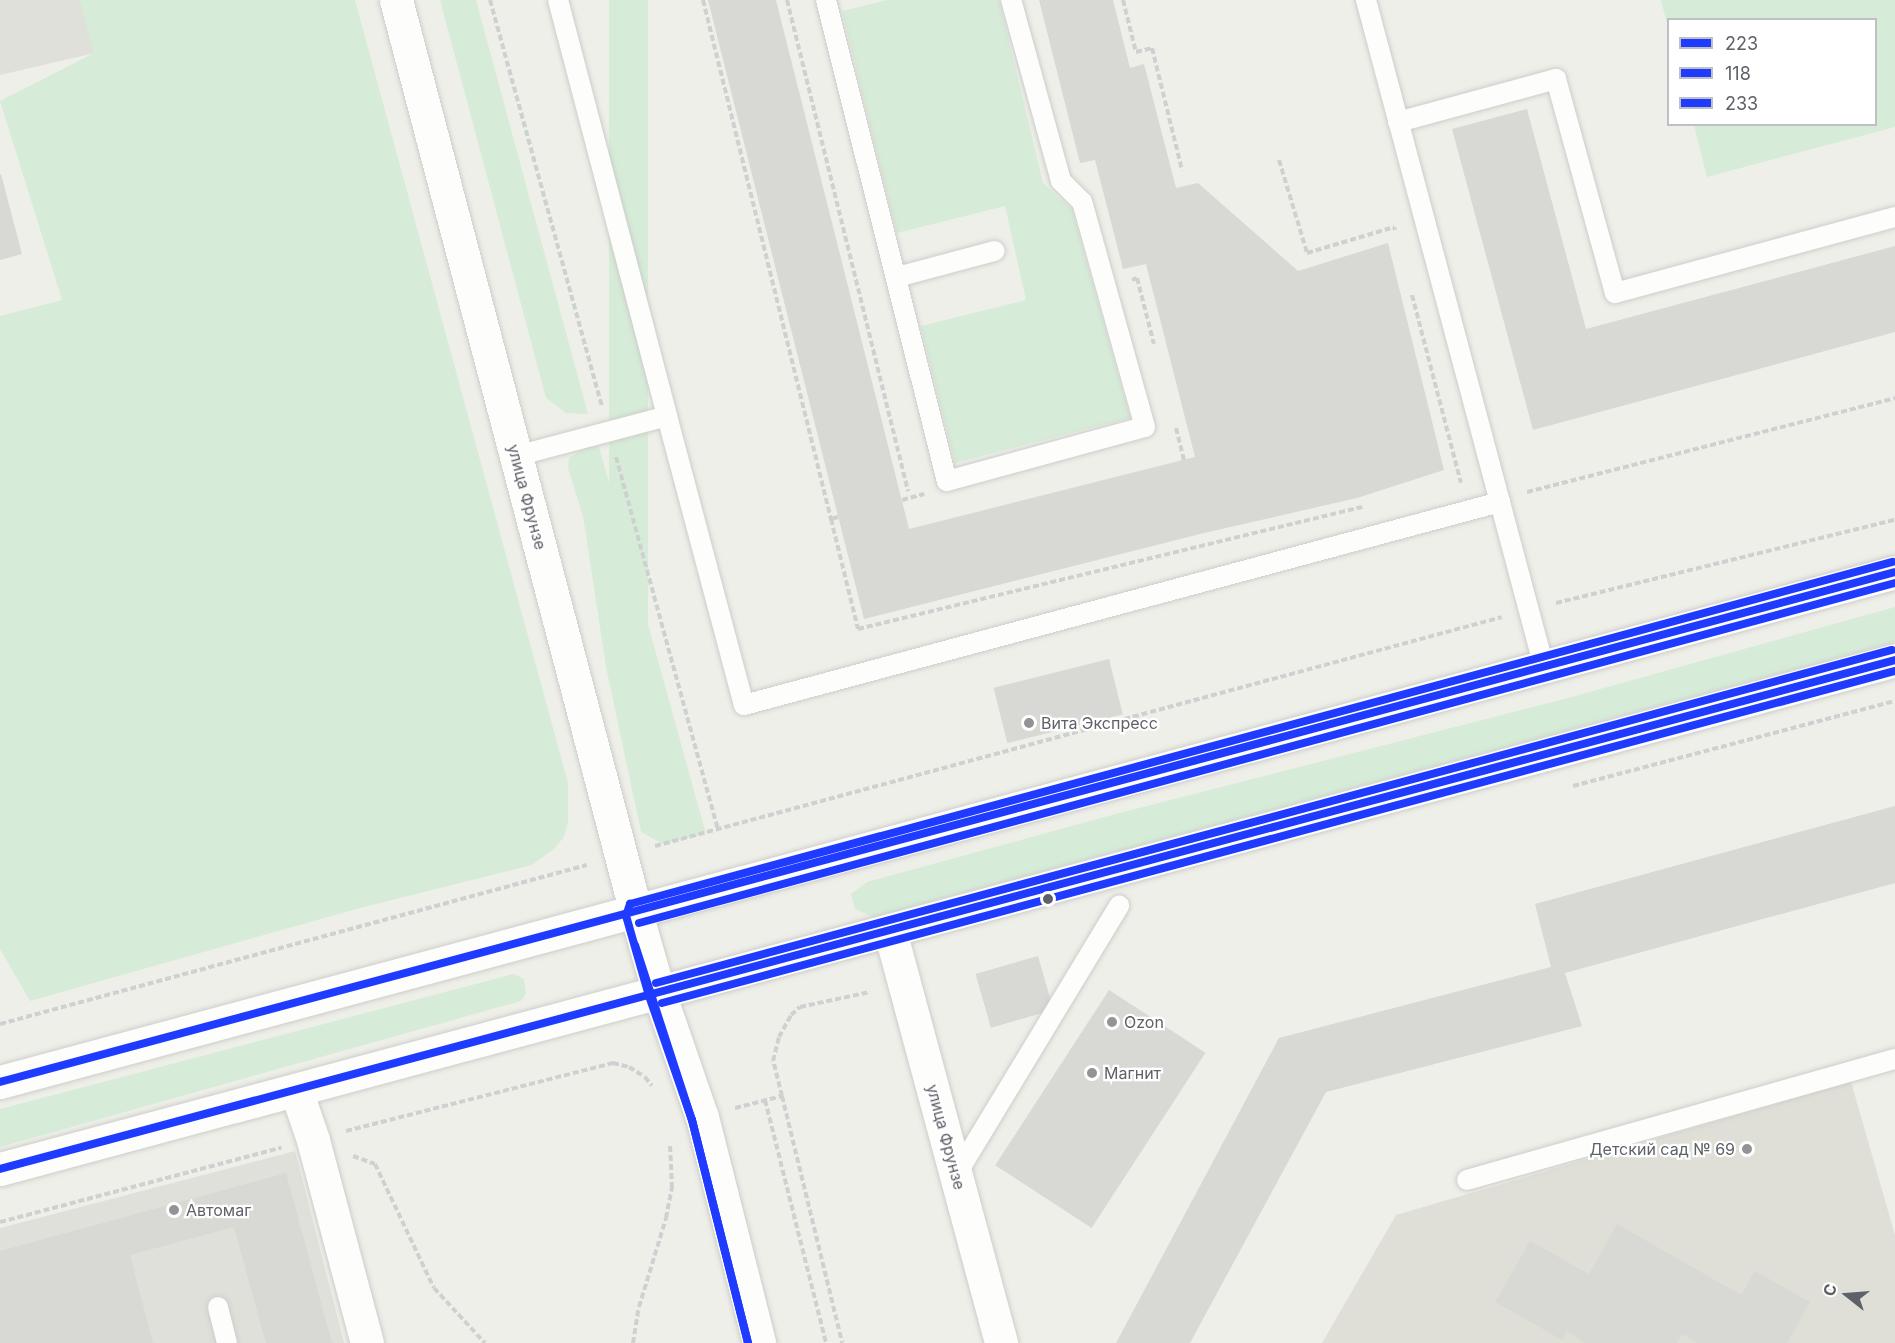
<!DOCTYPE html>
<meta charset="utf-8">
<style>
body{margin:0}
#map{position:relative;width:1895px;height:1343px;overflow:hidden;background:#efefe9;font-family:Inter,sans-serif}
div>[style]{position:absolute}
.industrial>*{inset:0;background:#e0e0da}
.education>*{inset:0;background:#e0dfd7}
.green>*{inset:0;background:#d6ecd8;transform-origin:0 0}
.building>*{inset:0;background:#d8d8d4;transform-origin:0 0}
.path>*{height:4px;margin-top:-2px;transform-origin:0;background:repeating-linear-gradient(90deg,#cdd1cf 0 6px,transparent 0 9px)}
.roads{filter:drop-shadow(0 0 2px #cccdcb) drop-shadow(0 0 2px #cccdcb)}
.lane>*{height:20px;margin:-10px;padding:0 10px;transform-origin:10px;border-radius:10px;background:#fdfdfc}
.street>*{height:33px;margin:-16.5px;padding:0 16.5px;transform-origin:16.5px;border-radius:16.5px;background:#fdfdfc}
.secondary>*{height:33px;margin:-16.5px;padding:0 16.5px;transform-origin:16.5px;border-radius:16.5px;background:#fdfdfc}
.bus-1>*{height:8px;margin:-4px;padding:0 4px;transform-origin:4px;border-radius:4px;background:#1f3bff}
.bus-2>*{height:8px;margin:-4px;padding:0 4px;transform-origin:4px;border-radius:4px;background:#1f3bff}
.bus-3>*{height:8px;margin:-4px;padding:0 4px;transform-origin:4px;border-radius:4px;background:#1f3bff}
.dots>*{width:16px;height:16px;translate:-50% -50%;box-sizing:border-box;border:3px solid #fff;border-radius:50%}
span{translate:-50% -50%;white-space:nowrap;text-align:center;line-height:1.15;-webkit-text-stroke:4.5px #fff;paint-order:stroke}
.street-label{font-size:16px;color:#5e6168}
.poi-label{font-size:16px;color:#5e6168}
.left{translate:0 -50%;text-align:left}
.right{translate:-100% -50%;text-align:right}
.legend{position:absolute;left:1667px;top:18px;width:210px;height:108px;box-sizing:border-box;background:#fff;border:2px solid #bfc0c3;margin:0;padding:8px 10px;list-style:none;font-size:18px;color:#5e6168}
.legend li{display:flex;align-items:center;gap:12px;height:30px}
.legend b{width:30px;border:2px solid #bfc0c3}
.north{position:absolute;left:1817px;top:1265px;width:60px;height:60px;-webkit-text-stroke:4px #fff;paint-order:stroke;rotate:287deg;font-size:16px;font-weight:700;line-height:24px;text-align:center;color:#5e6168}
.north::after{content:'';display:block;margin:auto;width:21px;height:27px;background:#5e6168;clip-path:polygon(50% 0,100% 100%,50% 72%,0 100%)}
</style>
<div id="map">
<div class="industrial">
<i style="clip-path:polygon(0 0,80px 0,95px 53px,0 75px)"></i>
<i style="clip-path:polygon(295px 1151px,344px 1343px,0 1343px,0 1228px)"></i>
</div>
<div class="education">
<i style="clip-path:polygon(1851px 1082px,1895px 1235px,1895px 1343px,1322px 1343px,1396px 1215px)"></i>
</div>
<div class="green">
<i style="clip-path:polygon(80px 0,355px 0,568px 783px,568px 821px,564px 837px,554px 849px,532px 865px,360px 908px,30px 1001px,0 949px,0 316px,62px 300px,0 101px,94px 53px)"></i>
<i style="clip-path:polygon(440px 0,476px 0,588px 414px,566px 413px,546px 398px)"></i>
<i style="left:609px;top:0;width:39px;height:643px"></i>
<i style="clip-path:polygon(887px 0,999px 0,1043px 183px,1072px 210px,1130px 418px,955px 463px,921px 326px,1026px 300px,1005px 206px,897px 233px,842px 11px)"></i>
<i style="clip-path:polygon(1661px 0,1895px 0,1895px 127px,1707px 177px,1694px 125px,1876px 124px,1876px 20px,1668px 20px,1668px 28px)"></i>
<i style="clip-path:polygon(587px 446px,599px 447px,706px 834px,663px 844px,641px 832px,606px 667px,583px 516px,568px 468px,569px 458px)"></i>
<i style="clip-path:polygon(1895px 607px,1895px 642px,873px 917px,855px 909px,851px 894px,867px 882px,1108px 816px,1568px 698px)"></i>
<i style="clip-path:polygon(514px 974px,524px 979px,526px 994px,521px 1001px,0 1147px,0 1109px)"></i>
</div>
<div class="building">
<i style="clip-path:polygon(708px 0,776px 0,909px 529px,1195px 457px,1146px 264px,1123px 269px,1095px 160px,1080px 163px,1039px 0,1113px 0,1130px 68px,1144px 64px,1176px 188px,1198px 183px,1298px 271px,1388px 243px,1444px 470px,1357px 498px,1204px 533px,864px 619px)"></i>
<i style="clip-path:polygon(1527px 109px,1586px 329px,1895px 246px,1895px 332px,1533px 430px,1452px 129px)"></i>
<i style="clip-path:polygon(1px 174px,22px 254px,0 260px,0 175px)"></i>
<i style="left:1109px;top:659px;width:57px;height:119px;rotate:76deg"></i>
<i style="clip-path:polygon(1895px 806px,1895px 883px,1565px 973px,1582px 1026px,1326px 1092px,1190px 1343px,1116px 1343px,1279px 1038px,1551px 967px,1535px 904px)"></i>
<i style="left:1038px;top:956px;width:56px;height:65px;rotate:74deg"></i>
<i style="left:1109px;top:990px;width:115px;height:209px;rotate:33deg"></i>
<i style="clip-path:polygon(286px 1173px,332px 1343px,266px 1343px,234px 1227px,130px 1255px,153px 1343px,0 1343px,0 1251px)"></i>
<i style="clip-path:polygon(1617px 1224px,1741px 1295px,1755px 1271px,1810px 1302px,1787px 1343px,1697px 1343px,1682px 1334px,1677px 1343px,1585px 1343px,1567px 1331px,1562px 1340px,1495px 1302px,1530px 1241px,1589px 1274px)"></i>
</div>
<div class="path">
<i style="left:490px;top:0;width:421px;rotate:74.6deg"></i>
<i style="left:703px;top:0;width:535px;rotate:76.15deg"></i>
<i style="left:787px;top:0;width:506px;rotate:76.16deg"></i>
<i style="left:1123px;top:0;width:54px;rotate:76deg"></i>
<i style="left:1136px;top:52px;width:16px;rotate:-14deg"></i>
<i style="left:1152px;top:48px;width:126px;rotate:76.2deg"></i>
<i style="left:1279px;top:160px;width:97px;rotate:73.2deg"></i>
<i style="left:1307px;top:253px;width:91px;rotate:-16.6deg"></i>
<i style="left:1394px;top:227px;width:3px;rotate:72deg"></i>
<i style="left:1132px;top:280px;width:5px;rotate:-22deg"></i>
<i style="left:1137px;top:278px;width:68px;rotate:75.6deg"></i>
<i style="left:1412px;top:295px;width:194px;rotate:75.4deg"></i>
<i style="left:1176px;top:428px;width:33px;rotate:76deg"></i>
<i style="left:616px;top:457px;width:386px;rotate:74.7deg"></i>
<i style="left:1527px;top:492px;width:380px;rotate:-14.3deg"></i>
<i style="left:902px;top:500px;width:23px;rotate:-15deg"></i>
<i style="left:838px;top:517px;width:7px;rotate:164deg"></i>
<i style="left:831px;top:519px;width:113px;rotate:76.2deg"></i>
<i style="left:858px;top:629px;width:519px;rotate:-13.61deg"></i>
<i style="left:1556px;top:603px;width:349px;rotate:-13.8deg"></i>
<i style="left:1573px;top:786px;width:333px;rotate:-14.8deg"></i>
<i style="left:655px;top:846px;width:877px;rotate:-15.13deg"></i>
<i style="left:0;top:1024px;width:608px;rotate:-15.16deg"></i>
<i style="left:782px;top:1096px;width:254px;rotate:76.3deg"></i>
<i style="left:765px;top:1100px;width:251px;rotate:75.9deg"></i>
<i style="left:735px;top:1108px;width:49px;rotate:-14.3deg"></i>
<i style="left:782px;top:1096px;width:36px;rotate:-104deg"></i>
<i style="left:773px;top:1061px;width:25px;rotate:-76deg"></i>
<i style="left:779px;top:1037px;width:25px;rotate:-61deg"></i>
<i style="left:791px;top:1015px;width:12px;rotate:-42deg"></i>
<i style="left:800px;top:1007px;width:72px;rotate:-12.1deg"></i>
<i style="left:346px;top:1131px;width:276px;rotate:-14.3deg"></i>
<i style="left:613px;top:1063px;width:16px;rotate:14deg"></i>
<i style="left:629px;top:1067px;width:19px;rotate:32deg"></i>
<i style="left:645px;top:1077px;width:11px;rotate:52deg"></i>
<i style="left:353px;top:1156px;width:23px;rotate:20deg"></i>
<i style="left:375px;top:1164px;width:137px;rotate:64.6deg"></i>
<i style="left:434px;top:1288px;width:75px;rotate:47.2deg"></i>
<i style="left:0;top:1222px;width:291px;rotate:-14.8deg"></i>
<i style="left:633px;top:1343px;width:36px;rotate:-81deg"></i>
<i style="left:639px;top:1307px;width:93px;rotate:-73.1deg"></i>
<i style="left:666px;top:1218px;width:31px;rotate:-79deg"></i>
<i style="left:672px;top:1188px;width:44px;rotate:-92.6deg"></i>
</div>
<div class="roads">
<div class="lane">
<i style="left:558px;top:0;width:430px;rotate:75.3deg"></i>
<i style="left:826px;top:0;width:496px;rotate:75.9deg"></i>
<i style="left:947px;top:481px;width:205px;rotate:-15.3deg"></i>
<i style="left:1145px;top:427px;width:234px;rotate:-105.6deg"></i>
<i style="left:1082px;top:202px;width:30px;rotate:-135deg"></i>
<i style="left:1061px;top:181px;width:188px;rotate:-105.4deg"></i>
<i style="left:1366px;top:0;width:690px;rotate:75.06deg"></i>
<i style="left:1398px;top:122px;width:164px;rotate:-15.2deg"></i>
<i style="left:1556px;top:79px;width:222px;rotate:74.6deg"></i>
<i style="left:1615px;top:293px;width:290px;rotate:-15.2deg"></i>
<i style="left:897px;top:277px;width:101px;rotate:-14.9deg"></i>
<i style="left:516px;top:456px;width:156px;rotate:-14.8deg"></i>
<i style="left:667px;top:416px;width:299px;rotate:75.1deg"></i>
<i style="left:744px;top:705px;width:783px;rotate:-15.03deg"></i>
<i style="left:956px;top:1175px;width:315px;rotate:-58.8deg"></i>
<i style="left:1467px;top:1180px;width:445px;rotate:-15.8deg"></i>
<i style="left:218px;top:1307px;width:37px;rotate:76deg"></i>
</div>
<div class="street">
<i style="left:890px;top:931px;width:427px;rotate:74.9deg"></i>
<i style="left:296px;top:1090px;width:53px;rotate:71.2deg"></i>
<i style="left:313px;top:1140px;width:210px;rotate:75.1deg"></i>
</div>
<div class="secondary">
<i style="left:396px;top:0;width:944px;rotate:75.27deg"></i>
<i style="left:636px;top:913px;width:83px;rotate:74deg"></i>
<i style="left:659px;top:993px;width:131px;rotate:70.9deg"></i>
<i style="left:702px;top:1117px;width:233px;rotate:75.8deg"></i>
<i style="left:0;top:1082px;width:1962px;rotate:-15.06deg"></i>
<i style="left:0;top:1169px;width:1962px;rotate:-15.03deg"></i>
</div>
</div>
<div class="bus-1">
<i style="left:0;top:1082px;width:1962px;rotate:-15.06deg"></i>
<i style="left:0;top:1169px;width:1962px;rotate:-15.03deg"></i>
</div>
<div class="bus-2">
<i style="left:639px;top:923px;width:1301px;rotate:-15.15deg"></i>
<i style="left:635px;top:945px;width:184px;rotate:72deg"></i>
<i style="left:692px;top:1120px;width:230px;rotate:75.9deg"></i>
<i style="left:662px;top:1003px;width:1277px;rotate:-15.07deg"></i>
</div>
<div class="bus-3">
<i style="left:656px;top:983px;width:1280px;rotate:-15.08deg"></i>
<i style="left:748px;top:1343px;width:230px;rotate:-104.1deg"></i>
<i style="left:692px;top:1120px;width:131px;rotate:-109.1deg"></i>
<i style="left:649px;top:996px;width:83px;rotate:-106deg"></i>
<i style="left:626px;top:916px;width:13px;rotate:-72deg"></i>
<i style="left:630px;top:904px;width:1308px;rotate:-15.16deg"></i>
</div>
<div class="dots">
<i style="left:1029px;top:723px;background:#919395"></i>
<i style="left:1048px;top:899px;background:#5e6168"></i>
<i style="left:1112px;top:1022px;background:#919395"></i>
<i style="left:1092px;top:1073px;background:#919395"></i>
<i style="left:1747px;top:1149px;background:#919395"></i>
<i style="left:174px;top:1210px;background:#919395"></i>
</div>
<div class="street-label">
<span style="left:527px;top:497px;rotate:75deg">улица Фрунзе</span>
<span style="left:946px;top:1137px;rotate:75deg">улица Фрунзе</span>
</div>
<div class="poi-label">
<span class="left" style="left:1041px;top:723px">Вита Экспресс</span>
<span class="left" style="left:1124px;top:1022px">Ozon</span>
<span class="left" style="left:1104px;top:1073px">Магнит</span>
<span class="right" style="left:1735px;top:1149px">Детский сад № 69</span>
<span class="left" style="left:186px;top:1210px">Автомаг</span>
</div>
<ul class="legend">
<li><b style="height:8px;background:#1f3bff"></b>223</li>
<li><b style="height:8px;background:#1f3bff"></b>118</li>
<li><b style="height:8px;background:#1f3bff"></b>233</li>
</ul>
<div class="north">С</div>
</div>
